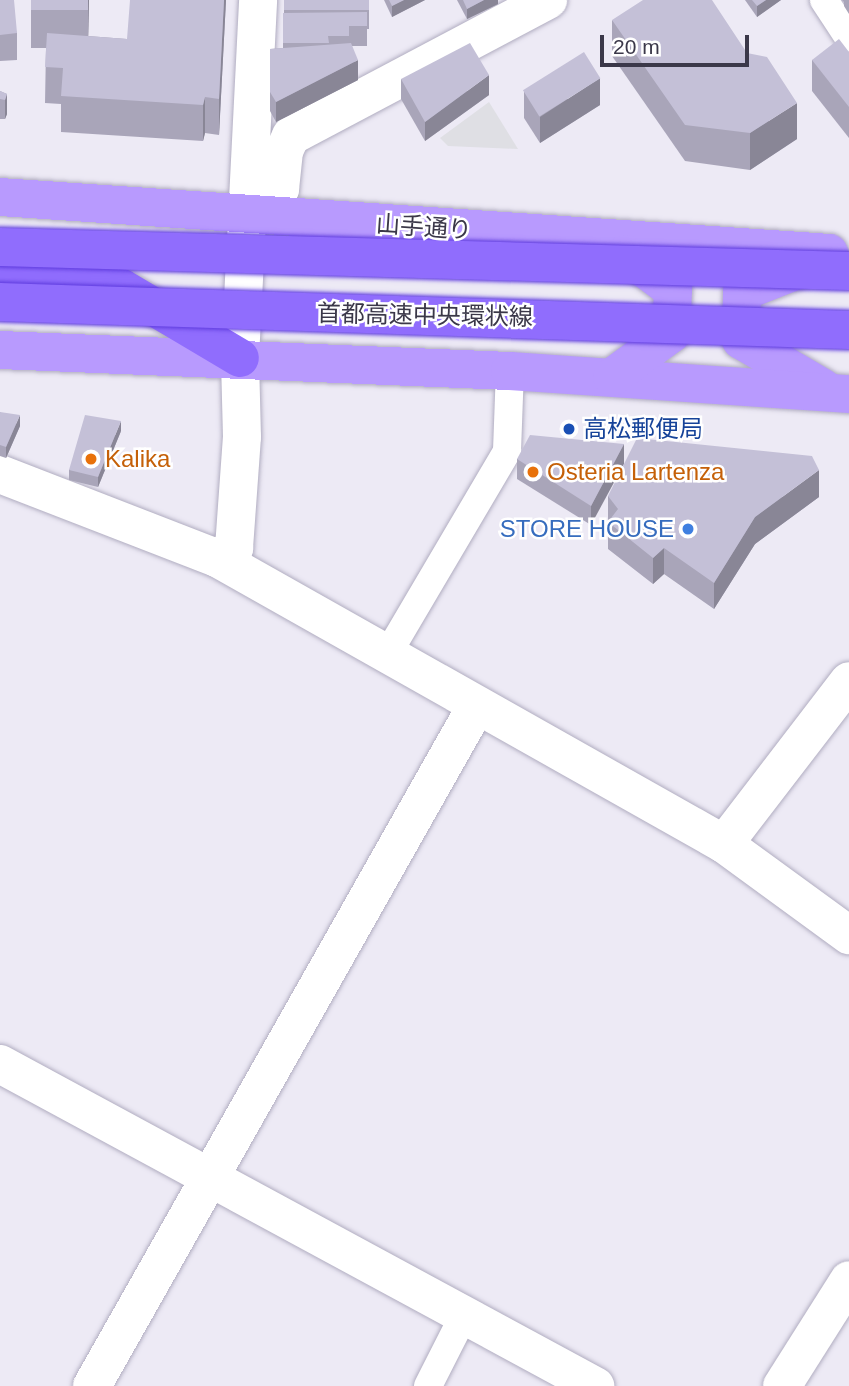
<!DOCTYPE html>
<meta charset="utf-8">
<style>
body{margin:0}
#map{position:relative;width:849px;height:1386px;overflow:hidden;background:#edeaf5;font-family:Helvetica,"Noto Sans JP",sans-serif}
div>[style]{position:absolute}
.parking>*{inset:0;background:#dfdfe4}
.roads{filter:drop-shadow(0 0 2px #b1adc1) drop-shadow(0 0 2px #b1adc1)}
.service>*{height:28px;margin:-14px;padding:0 14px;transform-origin:14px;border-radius:14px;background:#fff}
.minor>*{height:38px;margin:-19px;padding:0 19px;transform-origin:19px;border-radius:19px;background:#fff}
.primary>*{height:38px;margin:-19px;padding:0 19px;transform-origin:19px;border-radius:19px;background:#b89afe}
.motorway>*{height:38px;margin:-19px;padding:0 19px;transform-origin:19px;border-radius:19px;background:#906dfd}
.bridges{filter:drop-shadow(0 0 2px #5e3bde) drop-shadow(0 0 2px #5e3bde)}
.motorway-bridge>*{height:38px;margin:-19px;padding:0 19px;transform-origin:19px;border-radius:19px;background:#906dfd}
.wall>*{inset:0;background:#a9a5b9}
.shaded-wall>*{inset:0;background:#898696}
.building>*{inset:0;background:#c4c0d7;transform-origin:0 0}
.dots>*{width:19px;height:19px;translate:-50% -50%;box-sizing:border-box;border:4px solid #fff;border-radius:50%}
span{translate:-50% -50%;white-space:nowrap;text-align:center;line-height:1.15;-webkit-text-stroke:5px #fff;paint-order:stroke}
.street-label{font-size:24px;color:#3b3849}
.transit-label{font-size:24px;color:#164399}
.left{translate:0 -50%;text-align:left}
.food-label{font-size:24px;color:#c56008}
.shop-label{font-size:24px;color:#366cbe}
.right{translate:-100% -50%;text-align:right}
.scale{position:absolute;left:600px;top:35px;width:149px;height:32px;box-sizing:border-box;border:4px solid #3b3849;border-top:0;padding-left:9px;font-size:21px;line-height:24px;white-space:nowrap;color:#3b3849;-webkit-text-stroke:5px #fff;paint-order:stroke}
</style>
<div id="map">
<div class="parking">
<i style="clip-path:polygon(489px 102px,518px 149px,448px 146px,440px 138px)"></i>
</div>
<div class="roads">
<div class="service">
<i style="left:824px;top:0;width:45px;rotate:56.7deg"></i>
<i style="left:387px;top:655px;width:237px;rotate:-59.5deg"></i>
<i style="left:507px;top:451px;width:80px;rotate:-87.9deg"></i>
<i style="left:428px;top:1386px;width:80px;rotate:-63.1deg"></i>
</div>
<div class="minor">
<i style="left:248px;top:215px;width:21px;rotate:-28deg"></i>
<i style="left:267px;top:205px;width:21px;rotate:-51deg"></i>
<i style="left:280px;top:189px;width:38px;rotate:-84deg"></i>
<i style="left:284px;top:151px;width:17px;rotate:-65deg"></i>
<i style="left:291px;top:136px;width:291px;rotate:-27.9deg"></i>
<i style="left:0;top:474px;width:233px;rotate:21.2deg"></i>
<i style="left:217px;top:558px;width:582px;rotate:29.43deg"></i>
<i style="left:724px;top:844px;width:155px;rotate:36.1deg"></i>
<i style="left:217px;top:558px;width:20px;rotate:-30deg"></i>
<i style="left:234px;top:548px;width:111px;rotate:-85.9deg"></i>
<i style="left:242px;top:437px;width:79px;rotate:-91.5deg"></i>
<i style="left:240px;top:358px;width:358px;rotate:-87.1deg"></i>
<i style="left:724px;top:844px;width:205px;rotate:-52.5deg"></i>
<i style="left:0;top:1064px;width:677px;rotate:28.42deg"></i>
<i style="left:92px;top:1386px;width:782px;rotate:-60.52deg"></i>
<i style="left:782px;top:1386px;width:125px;rotate:-57.7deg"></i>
</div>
<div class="primary">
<i style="left:0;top:197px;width:831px;rotate:3.86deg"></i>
<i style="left:800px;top:269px;width:62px;rotate:158.4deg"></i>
<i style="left:742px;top:292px;width:48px;rotate:91.2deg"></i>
<i style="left:741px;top:340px;width:95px;rotate:30.3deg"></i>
<i style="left:0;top:350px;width:510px;rotate:2.36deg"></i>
<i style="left:510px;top:371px;width:340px;rotate:3.9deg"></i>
<i style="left:612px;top:377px;width:73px;rotate:-36.1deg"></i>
<i style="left:671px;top:334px;width:44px;rotate:-87.4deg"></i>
<i style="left:673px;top:290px;width:60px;rotate:-143.1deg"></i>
</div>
<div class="motorway">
<i style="left:0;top:280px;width:122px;rotate:3.8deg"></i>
<i style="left:122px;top:288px;width:137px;rotate:30.7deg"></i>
</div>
</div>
<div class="bridges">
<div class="motorway-bridge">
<i style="left:0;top:247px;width:849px;rotate:1.62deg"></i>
<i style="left:0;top:302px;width:849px;rotate:1.89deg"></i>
</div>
</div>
<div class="wall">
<i style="clip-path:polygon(0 0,17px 33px,17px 60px,0 61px)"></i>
<i style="clip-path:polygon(31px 0,89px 0,88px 36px,127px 39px,226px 0,219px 135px,205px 133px,203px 141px,61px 132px,61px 104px,45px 103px,46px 48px,31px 48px)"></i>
<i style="clip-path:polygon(284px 0,369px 0,369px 29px,367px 29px,367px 46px,352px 46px,358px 80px,276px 122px,270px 111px,270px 49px,283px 48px,283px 13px,284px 13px)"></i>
<i style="clip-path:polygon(384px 0,425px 0,392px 17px)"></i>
<i style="clip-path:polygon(457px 0,498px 0,498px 4px,467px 19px)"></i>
<i style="clip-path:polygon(745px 0,781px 0,757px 17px)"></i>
<i style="clip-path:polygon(842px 0,849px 0,849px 14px,844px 6px,844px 2px)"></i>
<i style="clip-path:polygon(612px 20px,797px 139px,750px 170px,685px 161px,612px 56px)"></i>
<i style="clip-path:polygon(849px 52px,849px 138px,812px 91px,812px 60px)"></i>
<i style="clip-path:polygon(401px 79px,489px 95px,425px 141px,401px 99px)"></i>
<i style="clip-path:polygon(0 91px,7px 94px,7px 114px,5px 119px,0 119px)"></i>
<i style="clip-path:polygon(524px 91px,600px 105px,540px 143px,524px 118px)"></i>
<i style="clip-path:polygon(0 412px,20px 426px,6px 458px,0 456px)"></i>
<i style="clip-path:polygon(121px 431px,98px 487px,69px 480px,69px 470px)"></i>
<i style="clip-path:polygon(624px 444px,591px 525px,517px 479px,517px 459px)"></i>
<i style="clip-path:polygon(608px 496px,819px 497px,755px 544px,714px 609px,664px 574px,653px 584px,608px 549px)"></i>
</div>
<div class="shaded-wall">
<i style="clip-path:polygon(88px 0,89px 0,88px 49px)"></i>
<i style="clip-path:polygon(224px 0,226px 0,219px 135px,219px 99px)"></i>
<i style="clip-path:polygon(404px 0,425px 0,392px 17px,392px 6px)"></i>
<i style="clip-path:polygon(484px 0,498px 0,498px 4px,467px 19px,467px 9px)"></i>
<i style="clip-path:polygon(766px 0,781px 0,757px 17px,757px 6px)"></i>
<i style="clip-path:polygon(358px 60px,358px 80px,276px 122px,276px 102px)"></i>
<i style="clip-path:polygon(489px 75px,489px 95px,425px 141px,425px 122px)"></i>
<i style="clip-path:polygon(600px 78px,600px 105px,540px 143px,540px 117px)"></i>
<i style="clip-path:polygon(7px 94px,7px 114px,5px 119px,5px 100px)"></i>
<i style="clip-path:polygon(205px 97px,205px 133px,203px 141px,203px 105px)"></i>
<i style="clip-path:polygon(797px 103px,797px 139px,750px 170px,750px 133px)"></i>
<i style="clip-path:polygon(20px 415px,20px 426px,6px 458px,6px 447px)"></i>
<i style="clip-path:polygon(121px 421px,121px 431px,98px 487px,98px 477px)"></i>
<i style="clip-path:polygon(624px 444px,624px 464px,591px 525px,591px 506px)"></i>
<i style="clip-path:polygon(819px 470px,819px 497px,755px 544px,714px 609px,714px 583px,755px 517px)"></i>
<i style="clip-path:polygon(664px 548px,664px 574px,653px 584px,653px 558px)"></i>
</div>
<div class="building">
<i style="clip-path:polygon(0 0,14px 0,17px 33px,0 35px)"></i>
<i style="left:31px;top:0;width:57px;height:10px"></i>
<i style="clip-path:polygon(130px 0,224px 0,219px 99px,205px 97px,203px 105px,61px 96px,63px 68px,45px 67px,47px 33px,127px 39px)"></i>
<i style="left:284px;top:0;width:85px;height:10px"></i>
<i style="clip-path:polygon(389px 0,404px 0,392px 6px)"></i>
<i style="clip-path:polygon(463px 0,484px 0,467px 9px)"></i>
<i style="clip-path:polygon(643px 0,712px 0,747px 53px,767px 57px,797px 103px,750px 133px,685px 125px,612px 20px)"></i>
<i style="clip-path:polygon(752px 0,766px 0,757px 6px)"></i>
<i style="clip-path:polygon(367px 12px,367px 26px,349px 26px,349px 36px,328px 36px,329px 43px,283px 43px,283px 13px)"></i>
<i style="clip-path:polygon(839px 39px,849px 52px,849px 107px,812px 60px)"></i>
<i style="clip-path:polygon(351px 43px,358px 60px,276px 102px,270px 92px,270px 49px)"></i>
<i style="clip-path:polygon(470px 43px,489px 75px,425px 122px,401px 79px)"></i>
<i style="left:584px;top:52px;width:31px;height:72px;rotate:58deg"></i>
<i style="clip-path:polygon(0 91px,7px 94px,5px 100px,0 99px)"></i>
<i style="clip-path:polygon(0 412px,20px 415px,6px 447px,0 445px)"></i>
<i style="clip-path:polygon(85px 415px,121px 421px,98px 477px,69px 470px)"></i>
<i style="clip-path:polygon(530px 435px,624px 444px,591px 506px,517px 459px)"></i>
<i style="clip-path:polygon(637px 438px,812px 456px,819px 470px,755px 517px,714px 583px,664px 548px,653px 558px,608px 522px,618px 509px,608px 496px)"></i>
</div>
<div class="dots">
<i style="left:569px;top:429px;background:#1a4fb4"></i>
<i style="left:91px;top:459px;background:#e8710a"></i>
<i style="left:533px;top:472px;background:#e8710a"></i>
<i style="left:688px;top:529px;background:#3f7fe0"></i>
</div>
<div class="street-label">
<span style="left:424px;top:227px;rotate:4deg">山手通り</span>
<span style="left:425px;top:315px;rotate:1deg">首都高速中央環状線</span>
</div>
<div class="transit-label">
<span class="left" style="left:583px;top:429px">高松郵便局</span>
</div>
<div class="food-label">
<span class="left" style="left:105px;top:459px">Kalika</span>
<span class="left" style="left:547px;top:472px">Osteria Lartenza</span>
</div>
<div class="shop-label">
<span class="right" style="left:674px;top:529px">STORE HOUSE</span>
</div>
<div class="scale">20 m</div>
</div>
